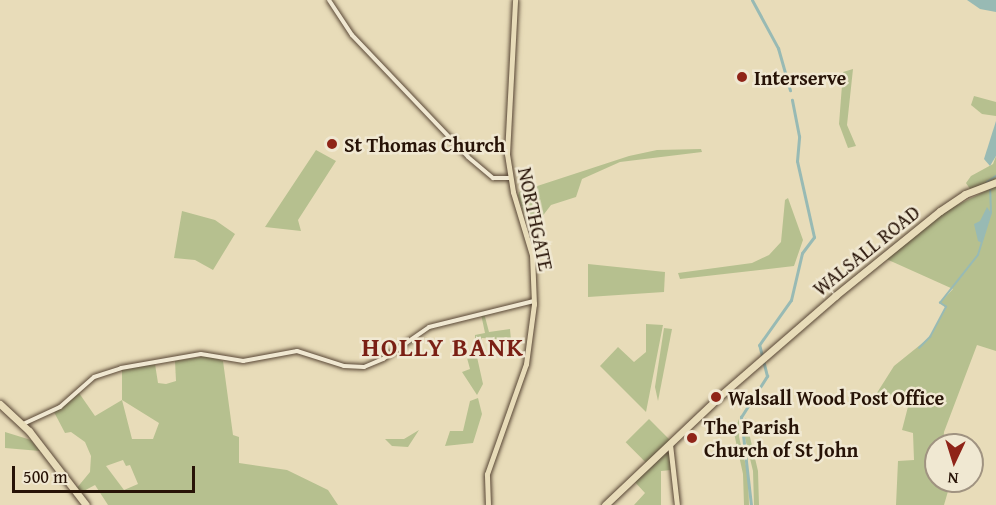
<!DOCTYPE html>
<style>
body{margin:0}
#map{position:relative;width:996px;height:505px;overflow:hidden;background:#e8dcb9;font-family:"Gentium Book Plus",serif}
div>[style]{position:absolute}
.green>*{inset:0;background:#b6c08f;transform-origin:0 0}
.water>*{inset:0;background:#98bab4}
.stream>*{height:1.5px;margin:-0.75px;padding:0 0.75px;transform-origin:0.75px;border-radius:0.75px;background:#98bab4}
.canal>*{height:3px;margin:-1.5px;padding:0 1.5px;transform-origin:1.5px;border-radius:1.5px;background:#98bab4}
.roads{filter:drop-shadow(0 0 2px #574534) drop-shadow(0 0 2px #574534)}
.minor>*{height:4px;margin:-2px;padding:0 2px;transform-origin:2px;border-radius:2px;background:#f0e8d2}
.major>*{height:5px;margin:-2.5px;padding:0 2.5px;transform-origin:2.5px;border-radius:2.5px;background:#e8dcb9}
.highway>*{height:7px;margin:-3.5px;padding:0 3.5px;transform-origin:3.5px;border-radius:3.5px;background:#e8dcb9}
.dots>*{width:16px;height:16px;translate:-50% -50%;box-sizing:border-box;border:3px solid #f0e8d2;border-radius:50%}
span{translate:-50% -50%;white-space:nowrap;text-align:center;line-height:1.15;-webkit-text-stroke:5px #f0e8d2;paint-order:stroke}
.poi-label{font-size:20px;color:#271307;font-weight:700}
.left{translate:0 -50%;text-align:left}
.street-label{font-size:20px;color:#271307}
.district-label{font-size:26px;color:#7a1f14;font-weight:700;letter-spacing:1.5px}
.north{position:absolute;left:924px;top:433px;width:60px;height:60px;box-sizing:border-box;background:#f0e8d2;border:2px solid #a09381;border-radius:50%;rotate:184deg;font-size:16px;font-weight:700;line-height:24px;text-align:center;color:#271307}
.north::after{content:'';display:block;margin:auto;width:21px;height:27px;background:#8f2418;clip-path:polygon(50% 0,100% 100%,50% 72%,0 100%)}
.scale{position:absolute;left:12px;top:466px;width:183px;height:27px;box-sizing:border-box;border:3px solid #271307;border-top:0;padding-left:8px;font-size:18px;line-height:21px;white-space:nowrap;color:#271307;-webkit-text-stroke:4px #f0e8d2;paint-order:stroke}
</style>
<div id="map">
<div class="green">
<i style="clip-path:polygon(853px 69px,847px 125px,856px 146px,848px 148px,839px 124px,843px 72px)"></i>
<i style="clip-path:polygon(974px 96px,996px 102px,996px 116px,982px 114px,971px 105px)"></i>
<i style="clip-path:polygon(701px 149px,702px 152px,620px 162px,582px 179px,576px 197px,551px 205px,541px 218px,527px 222px,518px 196px,519px 192px,629px 156px,657px 150px)"></i>
<i style="clip-path:polygon(316px 150px,336px 161px,298px 220px,301px 231px,265px 227px)"></i>
<i style="clip-path:polygon(996px 156px,996px 180px,970px 189px,966px 183px,971px 176px,993px 164px)"></i>
<i style="clip-path:polygon(996px 186px,996px 351px,977px 345px,944px 432px,943px 445px,936px 445px,936px 481px,951px 481px,944px 505px,896px 505px,898px 461px,914px 460px,913px 433px,902px 430px,911px 395px,875px 396px,894px 366px,930px 337px,946px 308px,940px 303px,953px 289px,884px 258px,941px 213px)"></i>
<i style="clip-path:polygon(788px 198px,803px 240px,794px 266px,680px 279px,678px 273px,752px 263px,769px 255px,781px 242px,785px 200px)"></i>
<i style="clip-path:polygon(182px 211px,215px 220px,235px 234px,213px 270px,195px 260px,174px 258px)"></i>
<i style="clip-path:polygon(588px 264px,665px 272px,664px 292px,588px 297px)"></i>
<i style="clip-path:polygon(484px 313px,489px 332px,510px 329px,511px 340px,482px 338px,480px 353px,475px 353px,475px 335px,485px 333px,481px 314px)"></i>
<i style="clip-path:polygon(646px 324px,663px 325px,646px 412px,600px 366px,618px 347px,634px 362px,646px 352px)"></i>
<i style="clip-path:polygon(664px 328px,672px 329px,658px 401px,655px 387px)"></i>
<i style="clip-path:polygon(evenodd,207px 356px,223px 361px,233px 435px,239px 437px,239px 463px,287px 470px,328px 490px,338px 505px,108px 505px,95px 485px,80px 493px,76px 489px,90px 472px,91px 456px,85px 442px,71px 432px,65px 433px,54px 412px,79px 393px,95px 416px,122px 400px,122px 369px,155px 364px,158px 383px,166px 384px,176px 381px,175px 361px,207px 356px,122px 400px,159px 423px,153px 439px,132px 439px,122px 400px,207px 356px,123px 460px,126px 466px,130px 465px,138px 484px,124px 490px,106px 466px,123px 460px)"></i>
<i style="clip-path:polygon(477px 357px,483px 384px,477px 395px,462px 372px,470px 369px,467px 358px)"></i>
<i style="clip-path:polygon(478px 398px,482px 414px,473px 443px,445px 446px,450px 431px,463px 431px,470px 401px)"></i>
<i style="clip-path:polygon(745px 418px,751px 420px,749px 433px,758px 471px,759px 505px,754px 505px,753px 471px,743px 430px)"></i>
<i style="left:649px;top:419px;width:31px;height:33px;rotate:45deg"></i>
<i style="clip-path:polygon(739px 419px,739px 437px,748px 474px,749px 505px,744px 505px,743px 474px,734px 433px)"></i>
<i style="clip-path:polygon(419px 430px,408px 447px,392px 446px,385px 439px,404px 439px)"></i>
<i style="clip-path:polygon(5px 432px,31px 440px,40px 451px,5px 448px)"></i>
<i style="clip-path:polygon(669px 446px,671px 470px,661px 471px,661px 505px,634px 505px,645px 493px,634px 481px)"></i>
</div>
<div class="water">
<i style="clip-path:polygon(967px 0,996px 0,996px 12px,980px 9px)"></i>
<i style="clip-path:polygon(996px 121px,996px 156px,990px 166px,984px 159px)"></i>
<i style="clip-path:polygon(987px 207px,991px 213px,982px 243px,978px 241px,974px 224px,980px 221px)"></i>
</div>
<div class="stream">
<i style="left:987px;top:182px;width:11px;rotate:-34deg"></i>
<i style="left:919px;top:348px;width:16px;rotate:-45deg"></i>
<i style="left:930px;top:337px;width:34px;rotate:-62deg"></i>
<i style="left:946px;top:307px;width:7px;rotate:-146deg"></i>
<i style="left:940px;top:303px;width:61px;rotate:-51.6deg"></i>
<i style="left:978px;top:255px;width:44px;rotate:-72.8deg"></i>
<i style="left:991px;top:213px;width:25px;rotate:-92deg"></i>
</div>
<div class="canal">
<i style="left:752px;top:0;width:55px;rotate:61.6deg"></i>
<i style="left:778px;top:48px;width:44px;rotate:74.1deg"></i>
<i style="left:751px;top:505px;width:89px;rotate:-96.5deg"></i>
<i style="left:741px;top:417px;width:49px;rotate:-57.6deg"></i>
<i style="left:767px;top:376px;width:32px;rotate:-104deg"></i>
<i style="left:759px;top:345px;width:55px;rotate:-54.6deg"></i>
<i style="left:791px;top:300px;width:48px;rotate:-76.8deg"></i>
<i style="left:802px;top:253px;width:20px;rotate:-53deg"></i>
<i style="left:814px;top:237px;width:78px;rotate:-102.6deg"></i>
<i style="left:797px;top:161px;width:25px;rotate:-85deg"></i>
<i style="left:799px;top:136px;width:37px;rotate:-101deg"></i>
</div>
<div class="roads">
<div class="minor">
<i style="left:329px;top:0;width:42px;rotate:56.7deg"></i>
<i style="left:352px;top:35px;width:168px;rotate:46.4deg"></i>
<i style="left:468px;top:157px;width:33px;rotate:40deg"></i>
<i style="left:493px;top:178px;width:17px"></i>
<i style="left:23px;top:424px;width:41px;rotate:-24.7deg"></i>
<i style="left:60px;top:407px;width:45px;rotate:-41.4deg"></i>
<i style="left:94px;top:377px;width:28px;rotate:-18deg"></i>
<i style="left:121px;top:368px;width:81px;rotate:-9.9deg"></i>
<i style="left:201px;top:354px;width:43px;rotate:9.5deg"></i>
<i style="left:243px;top:361px;width:55px;rotate:-10.5deg"></i>
<i style="left:297px;top:351px;width:49px;rotate:17.7deg"></i>
<i style="left:344px;top:366px;width:20px;rotate:3deg"></i>
<i style="left:364px;top:367px;width:21px;rotate:-23deg"></i>
<i style="left:383px;top:359px;width:56px;rotate:-34.8deg"></i>
<i style="left:429px;top:327px;width:108px;rotate:-13.9deg"></i>
</div>
<div class="major">
<i style="left:670px;top:444px;width:61px;rotate:83.5deg"></i>
<i style="left:488px;top:505px;width:31px;rotate:-92deg"></i>
<i style="left:487px;top:474px;width:117px;rotate:-70.5deg"></i>
<i style="left:526px;top:364px;width:61px;rotate:-82.4deg"></i>
<i style="left:534px;top:304px;width:49px;rotate:-92.3deg"></i>
<i style="left:532px;top:255px;width:66px;rotate:-106.8deg"></i>
<i style="left:513px;top:192px;width:38px;rotate:-99deg"></i>
<i style="left:507px;top:154px;width:154px;rotate:-87deg"></i>
</div>
<div class="highway">
<i style="left:0;top:404px;width:40px;rotate:43deg"></i>
<i style="left:29px;top:431px;width:93px;rotate:52.4deg"></i>
<i style="left:605px;top:505px;width:161px;rotate:-43.5deg"></i>
<i style="left:722px;top:394px;width:150px;rotate:-40.9deg"></i>
<i style="left:835px;top:296px;width:135px;rotate:-39deg"></i>
<i style="left:940px;top:211px;width:30px;rotate:-34deg"></i>
<i style="left:965px;top:194px;width:33px;rotate:-21deg"></i>
</div>
</div>
<div class="dots">
<i style="left:742px;top:77px;background:#8f2418"></i>
<i style="left:332px;top:144px;background:#8f2418"></i>
<i style="left:716px;top:397px;background:#8f2418"></i>
<i style="left:692px;top:438px;background:#8f2418"></i>
</div>
<div class="poi-label">
<span class="left" style="left:754px;top:77px">Interserve</span>
<span class="left" style="left:344px;top:144px">St Thomas Church</span>
<span class="left" style="left:728px;top:397px">Walsall Wood Post Office</span>
<span class="left" style="left:704px;top:438px">The Parish<br>Church of St John</span>
</div>
<div class="street-label">
<span style="left:536px;top:219px;rotate:78deg">NORTHGATE</span>
<span style="left:866px;top:250px;rotate:-39deg">WALSALL ROAD</span>
</div>
<div class="district-label">
<span style="left:443px;top:347px">HOLLY BANK</span>
</div>
<div class="north">N</div>
<div class="scale">500 m</div>
</div>
